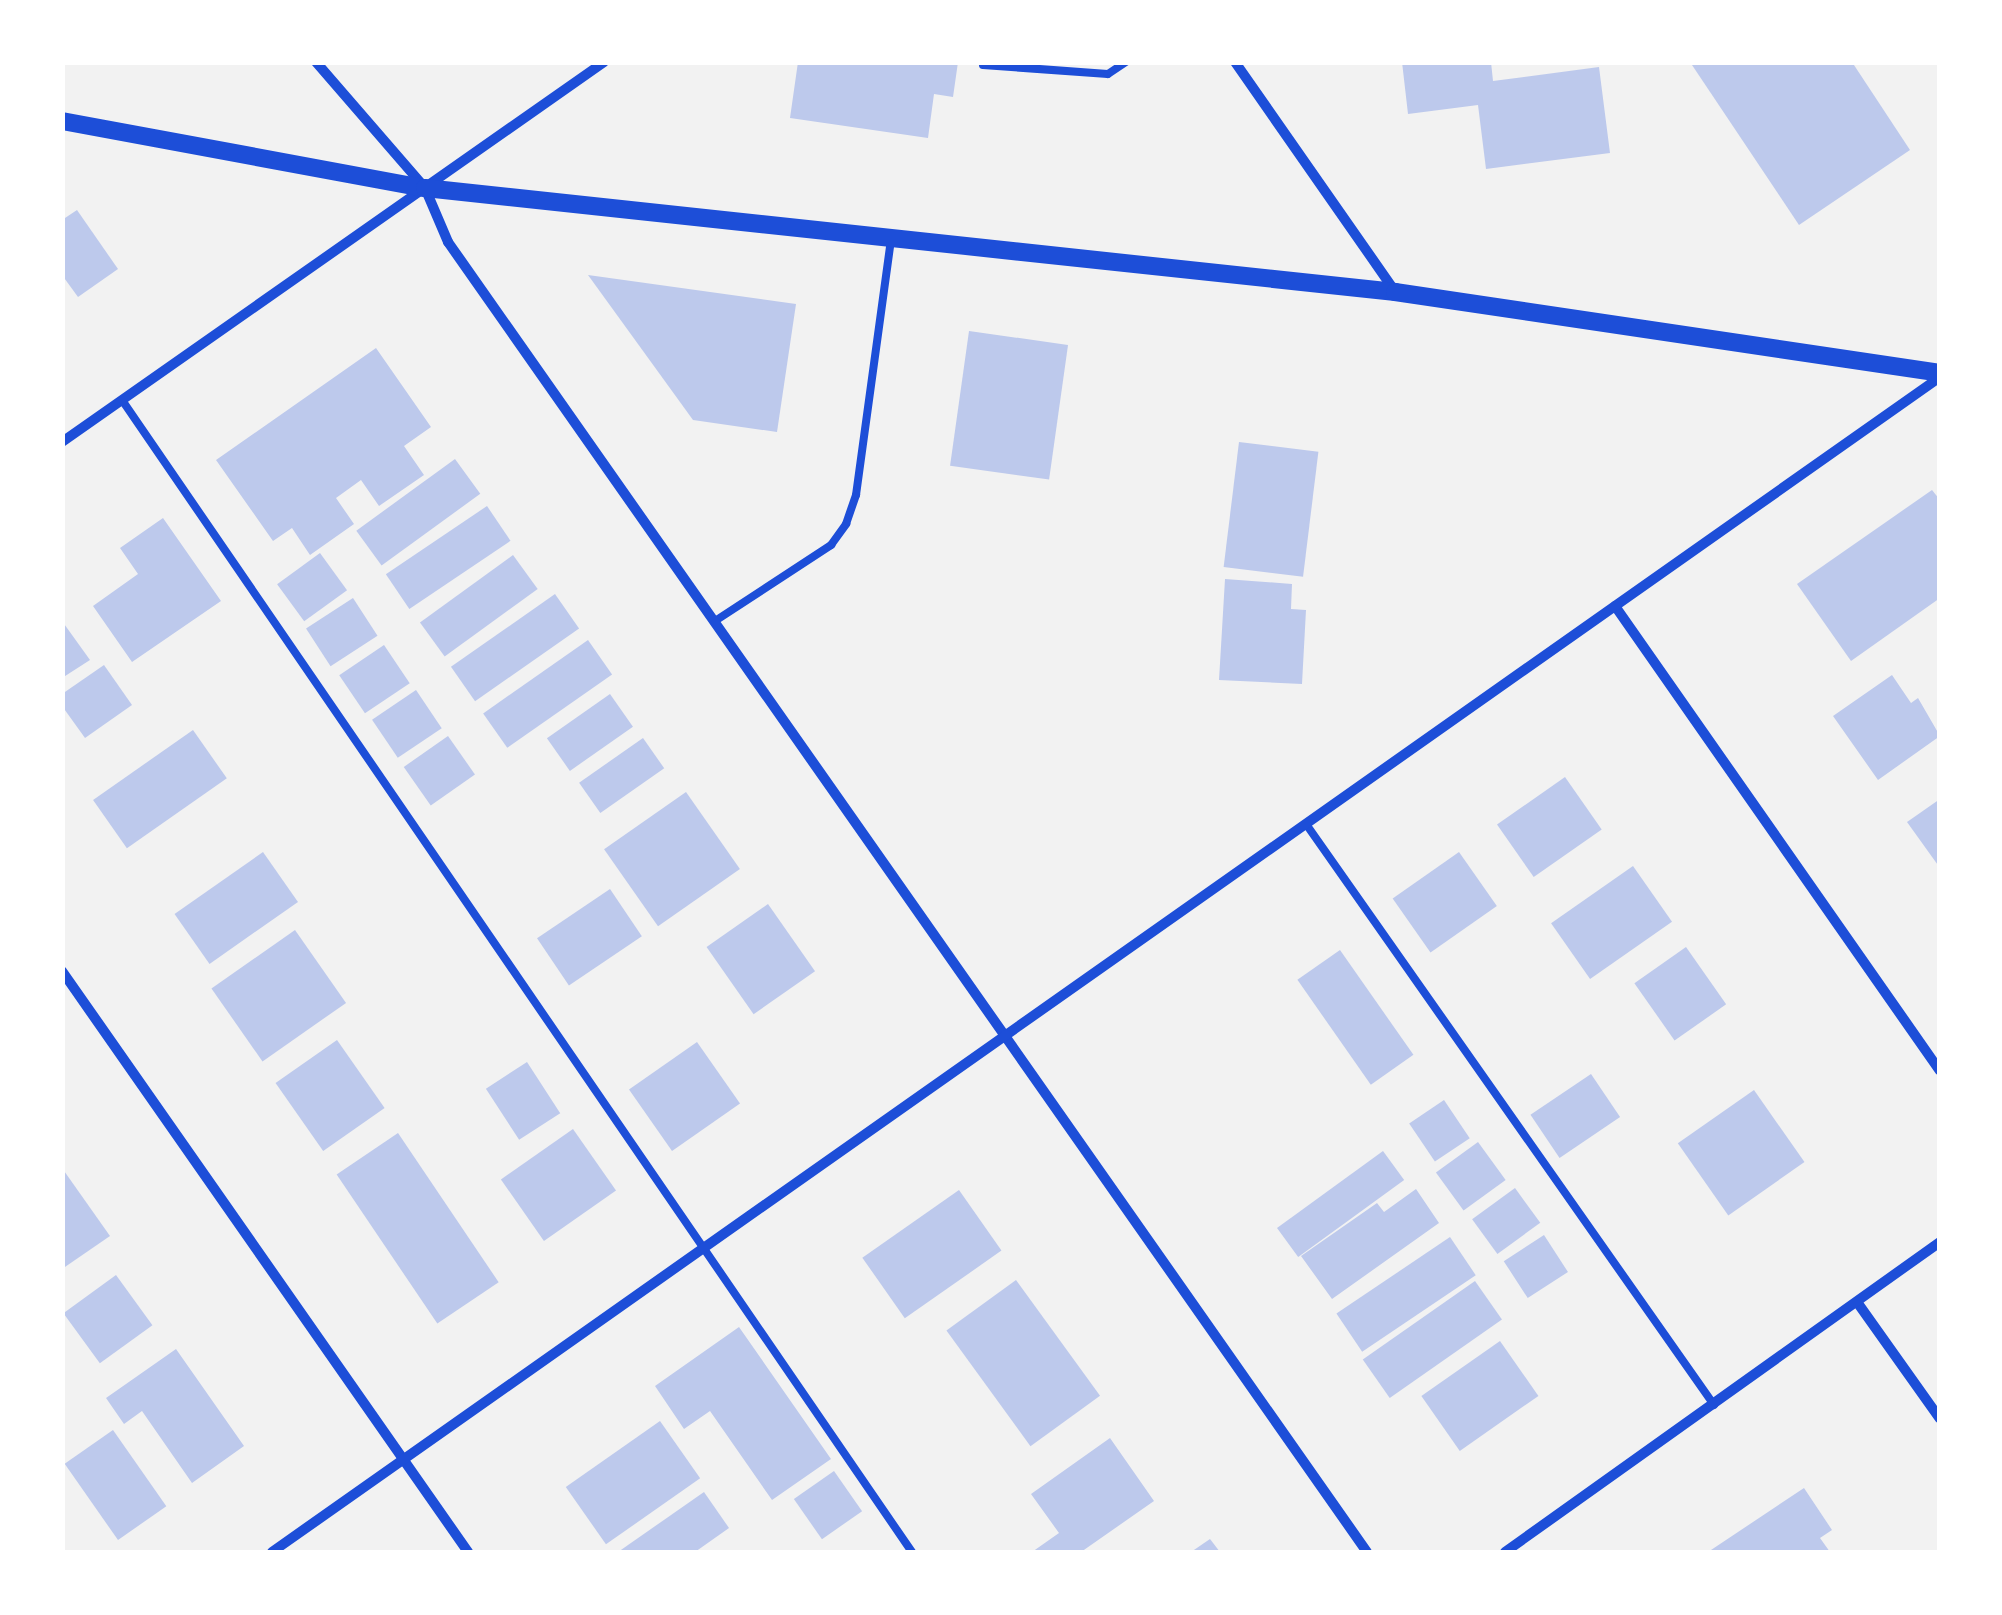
<!DOCTYPE html>
<style>
body{margin:0}
#map{position:relative;width:2002px;height:1615px;overflow:hidden;background:#f2f2f2;font-family:Mulish,sans-serif}
div>[style]{position:absolute}
.building>*{inset:0;background:#bdc9ec;transform-origin:0 0}
.service>*{height:8px;margin:-4px;padding:0 4px;transform-origin:4px;border-radius:4px;background:#1d4ed8}
.minor>*{height:10px;margin:-5px;padding:0 5px;transform-origin:5px;border-radius:5px;background:#1d4ed8}
.tertiary>*{height:18px;margin:-9px;padding:0 9px;transform-origin:9px;border-radius:9px;background:#1d4ed8}
span{translate:-50% -50%;white-space:nowrap;text-align:center;line-height:1.15;-webkit-text-stroke:8px #fff;paint-order:stroke}
.frame{position:absolute;inset:0;border:65px solid #fff;pointer-events:none}
</style>
<div id="map">
<div class="building">
<i style="clip-path:polygon(798px 62px,958px 62px,953px 97px,934px 94px,928px 138px,790px 118px)"></i>
<i style="clip-path:polygon(1402px 62px,1491px 62px,1493px 81px,1599px 67px,1610px 153px,1486px 169px,1478px 105px,1408px 114px)"></i>
<i style="clip-path:polygon(1690px 62px,1852px 62px,1910px 150px,1799px 225px)"></i>
<i style="clip-path:polygon(77px 210px,118px 269px,78px 297px,62px 275px,62px 220px)"></i>
<i style="clip-path:polygon(588px 275px,796px 304px,777px 432px,693px 420px)"></i>
<i style="left:969px;top:331px;width:100px;height:136px;rotate:8deg"></i>
<i style="clip-path:polygon(376px 348px,431px 427px,404px 446px,424px 475px,379px 506px,361px 480px,336px 498px,354px 524px,310px 555px,292px 528px,273px 541px,216px 460px)"></i>
<i style="left:1239px;top:442px;width:80px;height:126px;rotate:7deg"></i>
<i style="left:455px;top:459px;width:43px;height:122px;rotate:54deg"></i>
<i style="clip-path:polygon(1932px 490px,1940px 500px,1940px 598px,1851px 661px,1797px 584px)"></i>
<i style="left:487px;top:506px;width:42px;height:122px;rotate:56deg"></i>
<i style="clip-path:polygon(163px 518px,221px 601px,132px 662px,93px 606px,138px 574px,120px 548px)"></i>
<i style="left:320px;top:553px;width:46px;height:53px;rotate:54deg"></i>
<i style="left:513px;top:555px;width:42px;height:115px;rotate:54deg"></i>
<i style="clip-path:polygon(1225px 579px,1292px 584px,1291px 609px,1306px 610px,1302px 684px,1219px 680px)"></i>
<i style="left:555px;top:594px;width:42px;height:127px;rotate:55deg"></i>
<i style="left:353px;top:598px;width:45px;height:56px;rotate:57deg"></i>
<i style="clip-path:polygon(62px 621px,90px 660px,62px 678px)"></i>
<i style="left:588px;top:640px;width:42px;height:128px;rotate:55deg"></i>
<i style="left:384px;top:645px;width:46px;height:54px;rotate:56deg"></i>
<i style="clip-path:polygon(104px 665px,132px 705px,85px 738px,62px 706px,62px 694px)"></i>
<i style="clip-path:polygon(1892px 675px,1911px 703px,1918px 698px,1940px 736px,1878px 780px,1833px 716px)"></i>
<i style="left:416px;top:690px;width:46px;height:53px;rotate:56deg"></i>
<i style="left:610px;top:694px;width:40px;height:77px;rotate:55deg"></i>
<i style="left:193px;top:730px;width:59px;height:122px;rotate:55deg"></i>
<i style="left:448px;top:736px;width:47px;height:54px;rotate:55deg"></i>
<i style="left:643px;top:738px;width:37px;height:78px;rotate:55deg"></i>
<i style="left:1565px;top:777px;width:64px;height:83px;rotate:55deg"></i>
<i style="left:686px;top:792px;width:94px;height:100px;rotate:55deg"></i>
<i style="clip-path:polygon(1940px 799px,1940px 868px,1907px 822px)"></i>
<i style="left:263px;top:852px;width:61px;height:108px;rotate:55deg"></i>
<i style="left:1459px;top:852px;width:66px;height:81px;rotate:55deg"></i>
<i style="left:1633px;top:866px;width:68px;height:100px;rotate:55deg"></i>
<i style="left:610px;top:889px;width:57px;height:88px;rotate:56deg"></i>
<i style="left:768px;top:904px;width:82px;height:75px;rotate:55deg"></i>
<i style="left:295px;top:930px;width:89px;height:102px;rotate:55deg"></i>
<i style="left:1686px;top:947px;width:70px;height:63px;rotate:55deg"></i>
<i style="left:1340px;top:950px;width:128px;height:52px;rotate:55deg"></i>
<i style="left:337px;top:1040px;width:83px;height:75px;rotate:55deg"></i>
<i style="left:697px;top:1042px;width:75px;height:83px;rotate:55deg"></i>
<i style="left:527px;top:1062px;width:61px;height:49px;rotate:57deg"></i>
<i style="left:1591px;top:1074px;width:52px;height:73px;rotate:56deg"></i>
<i style="left:1754px;top:1090px;width:88px;height:93px;rotate:55deg"></i>
<i style="left:1444px;top:1100px;width:46px;height:42px;rotate:56deg"></i>
<i style="left:573px;top:1129px;width:75px;height:88px;rotate:55deg"></i>
<i style="left:398px;top:1133px;width:180px;height:74px;rotate:56deg"></i>
<i style="left:1478px;top:1142px;width:47px;height:52px;rotate:54deg"></i>
<i style="left:1383px;top:1151px;width:36px;height:131px;rotate:54deg"></i>
<i style="clip-path:polygon(62px 1168px,110px 1236px,62px 1269px)"></i>
<i style="left:1515px;top:1188px;width:43px;height:53px;rotate:54deg"></i>
<i style="clip-path:polygon(1416px 1189px,1439px 1223px,1332px 1299px,1301px 1256px,1377px 1203px,1384px 1212px)"></i>
<i style="left:959px;top:1190px;width:74px;height:118px;rotate:55deg"></i>
<i style="left:1544px;top:1235px;width:44px;height:48px;rotate:57deg"></i>
<i style="left:1450px;top:1237px;width:46px;height:137px;rotate:56deg"></i>
<i style="left:116px;top:1275px;width:62px;height:65px;rotate:54deg"></i>
<i style="left:1016px;top:1280px;width:143px;height:86px;rotate:54deg"></i>
<i style="left:1475px;top:1281px;width:47px;height:137px;rotate:55deg"></i>
<i style="clip-path:polygon(739px 1327px,831px 1459px,772px 1500px,710px 1411px,684px 1429px,655px 1386px)"></i>
<i style="left:1500px;top:1341px;width:67px;height:96px;rotate:55deg"></i>
<i style="clip-path:polygon(176px 1349px,244px 1446px,192px 1483px,142px 1411px,124px 1424px,106px 1398px)"></i>
<i style="left:660px;top:1421px;width:70px;height:115px;rotate:55deg"></i>
<i style="left:113px;top:1430px;width:93px;height:59px;rotate:55deg"></i>
<i style="clip-path:polygon(1110px 1438px,1154px 1501px,1081px 1552px,1032px 1552px,1059px 1533px,1031px 1494px)"></i>
<i style="left:834px;top:1471px;width:49px;height:49px;rotate:55deg"></i>
<i style="clip-path:polygon(1804px 1488px,1832px 1530px,1820px 1538px,1830px 1552px,1708px 1552px)"></i>
<i style="clip-path:polygon(704px 1492px,729px 1528px,695px 1552px,618px 1552px)"></i>
<i style="clip-path:polygon(1210px 1539px,1220px 1552px,1191px 1552px)"></i>
</div>
<div class="service">
<i style="left:983px;top:65px;width:125px;rotate:4.1deg"></i>
<i style="left:1108px;top:74px;width:22px;rotate:-34deg"></i>
<i style="left:122px;top:400px;width:1397px;rotate:55.56deg"></i>
<i style="left:715px;top:621px;width:139px;rotate:-33.2deg"></i>
<i style="left:831px;top:545px;width:26px;rotate:-54deg"></i>
<i style="left:846px;top:524px;width:31px;rotate:-71deg"></i>
<i style="left:856px;top:495px;width:259px;rotate:-82.2deg"></i>
<i style="left:1306px;top:824px;width:710px;rotate:54.92deg"></i>
</div>
<div class="minor">
<i style="left:316px;top:62px;width:167px;rotate:49.1deg"></i>
<i style="left:425px;top:188px;width:59px;rotate:66.9deg"></i>
<i style="left:448px;top:242px;width:1600px;rotate:54.95deg"></i>
<i style="left:1235px;top:62px;width:279px;rotate:55.1deg"></i>
<i style="left:62px;top:442px;width:662px;rotate:-35.03deg"></i>
<i style="left:1615px;top:606px;width:567px;rotate:55.05deg"></i>
<i style="left:62px;top:971px;width:709px;rotate:55.05deg"></i>
<i style="left:1857px;top:1302px;width:143px;rotate:54.6deg"></i>
<i style="left:272px;top:1552px;width:2040px;rotate:-35.16deg"></i>
<i style="left:1505px;top:1552px;width:534px;rotate:-35.48deg"></i>
</div>
<div class="tertiary">
<i style="left:62px;top:121px;width:369px;rotate:10.5deg"></i>
<i style="left:425px;top:188px;width:976px;rotate:6.12deg"></i>
<i style="left:1395px;top:292px;width:551px;rotate:8.45deg"></i>
</div>
<div class="frame"></div>
</div>
